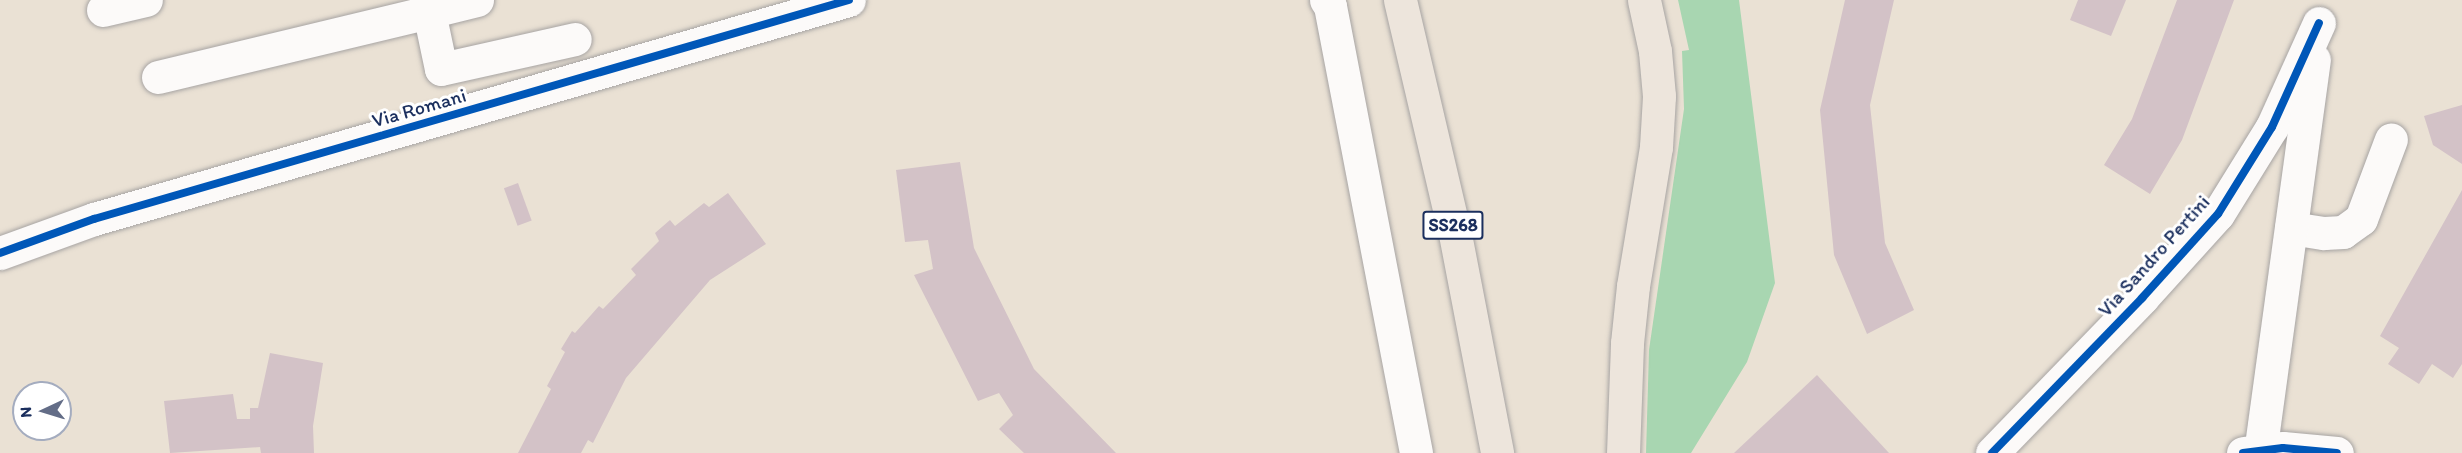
<!DOCTYPE html>
<style>
body{margin:0}
#map{position:relative;width:2462px;height:453px;overflow:hidden;background:#eae1d4;font-family:Itim,sans-serif}
div>[style]{position:absolute}
.green>*{inset:0;background:#a8d6b1}
.building>*{inset:0;background:#d3c2c7;transform-origin:0 0}
.roads{filter:drop-shadow(0 0 2px #a7a4a3) drop-shadow(0 0 2px #a7a4a3)}
.minor>*{height:33px;margin:-16.5px;padding:0 16.5px;transform-origin:16.5px;border-radius:16.5px;background:#fcfaf9}
.highway>*{height:33px;margin:-16.5px;padding:0 16.5px;transform-origin:16.5px;border-radius:16.5px;background:#ede5dc}
.cycleway>*{height:8px;margin:-4px;padding:0 4px;transform-origin:4px;border-radius:4px;background:#0057b8}
span{translate:-50% -50%;white-space:nowrap;text-align:center;line-height:1.15;-webkit-text-stroke:6px #fff;paint-order:stroke}
.shield-label span{padding:2px 4px;background:#fff;border:2px solid;border-radius:4px;-webkit-text-stroke-width:0}
.shield-label{font-size:18px;color:#1b2f5e;font-weight:700}
.street-label{font-size:20px;color:#1b2f5e}
.north{position:absolute;left:12px;top:381px;width:60px;height:60px;box-sizing:border-box;background:#fff;border:2px solid #a4acbf;border-radius:50%;rotate:266deg;font-size:16px;font-weight:700;line-height:24px;text-align:center;color:#1b2f5e}
.north::after{content:'';display:block;margin:auto;width:21px;height:27px;background:#636d87;clip-path:polygon(50% 0,100% 100%,50% 72%,0 100%)}
</style>
<div id="map">
<div class="green">
<i style="clip-path:polygon(1678px 0,1739px 0,1775px 283px,1747px 362px,1691px 453px,1646px 453px,1649px 350px,1684px 109px,1682px 51px,1689px 50px)"></i>
</div>
<div class="building">
<i style="clip-path:polygon(1845px 0,1894px 0,1870px 105px,1885px 243px,1914px 310px,1867px 334px,1834px 255px,1820px 110px)"></i>
<i style="clip-path:polygon(2078px 0,2126px 0,2111px 36px,2070px 20px)"></i>
<i style="clip-path:polygon(2177px 0,2234px 0,2182px 140px,2150px 194px,2104px 165px,2132px 119px)"></i>
<i style="clip-path:polygon(2462px 105px,2462px 164px,2433px 145px,2424px 116px)"></i>
<i style="clip-path:polygon(960px 162px,974px 248px,1034px 369px,1116px 453px,1024px 453px,999px 429px,1013px 415px,999px 393px,978px 401px,914px 275px,933px 269px,928px 240px,905px 242px,896px 170px)"></i>
<i style="left:518px;top:183px;width:40px;height:15px;rotate:70deg"></i>
<i style="clip-path:polygon(2462px 190px,2462px 364px,2453px 378px,2432px 364px,2419px 384px,2388px 364px,2399px 348px,2380px 336px)"></i>
<i style="clip-path:polygon(728px 193px,766px 244px,710px 280px,626px 378px,593px 443px,588px 440px,581px 453px,518px 453px,551px 389px,547px 386px,565px 352px,561px 349px,572px 331px,575px 333px,599px 306px,603px 309px,636px 275px,631px 269px,659px 241px,655px 233px,670px 220px,675px 226px,704px 203px,709px 207px)"></i>
<i style="clip-path:polygon(270px 353px,323px 363px,313px 426px,314px 453px,261px 453px,260px 447px,170px 453px,164px 401px,233px 394px,237px 419px,250px 419px,250px 408px,258px 408px)"></i>
<i style="clip-path:polygon(1817px 375px,1889px 453px,1734px 453px)"></i>
</div>
<div class="roads">
<div class="minor">
<i style="left:477px;top:0;width:49px;rotate:166deg"></i>
<i style="left:429px;top:12px;width:58px;rotate:78.1deg"></i>
<i style="left:441px;top:69px;width:137px;rotate:-12.6deg"></i>
<i style="left:1326px;top:0;width:7px;rotate:56deg"></i>
<i style="left:1330px;top:6px;width:455px;rotate:79.1deg"></i>
<i style="left:103px;top:10px;width:44px;rotate:-13.1deg"></i>
<i style="left:158px;top:77px;width:279px;rotate:-13.5deg"></i>
<i style="left:2291px;top:228px;width:33px;rotate:9deg"></i>
<i style="left:2324px;top:233px;width:19px;rotate:-3deg"></i>
<i style="left:2343px;top:232px;width:22px;rotate:-36deg"></i>
<i style="left:2361px;top:219px;width:85px;rotate:-69.4deg"></i>
<i style="left:0;top:253px;width:100px;rotate:-19.9deg"></i>
<i style="left:94px;top:219px;width:786px;rotate:-16.18deg"></i>
<i style="left:1992px;top:453px;width:216px;rotate:-45.9deg"></i>
<i style="left:2142px;top:298px;width:113px;rotate:-47.9deg"></i>
<i style="left:2218px;top:214px;width:102px;rotate:-58.2deg"></i>
<i style="left:2272px;top:127px;width:114px;rotate:-65.7deg"></i>
<i style="left:2243px;top:453px;width:40px;rotate:-7.1deg"></i>
<i style="left:2283px;top:448px;width:54px;rotate:5.3deg"></i>
<i style="left:2260px;top:453px;width:397px;rotate:-82.2deg"></i>
</div>
<div class="highway">
<i style="left:1400px;top:0;width:240px;rotate:76.8deg"></i>
<i style="left:1455px;top:234px;width:223px;rotate:79.1deg"></i>
<i style="left:1623px;top:453px;width:110px;rotate:-87.9deg"></i>
<i style="left:1627px;top:343px;width:57px;rotate:-84deg"></i>
<i style="left:1633px;top:286px;width:141px;rotate:-80.6deg"></i>
<i style="left:1656px;top:147px;width:51px;rotate:-86.6deg"></i>
<i style="left:1659px;top:96px;width:45px;rotate:-95.1deg"></i>
<i style="left:1655px;top:51px;width:52px;rotate:-102.2deg"></i>
</div>
</div>
<div class="cycleway">
<i style="left:0;top:253px;width:100px;rotate:-19.9deg"></i>
<i style="left:94px;top:219px;width:786px;rotate:-16.18deg"></i>
<i style="left:1992px;top:453px;width:216px;rotate:-45.9deg"></i>
<i style="left:2142px;top:298px;width:113px;rotate:-47.9deg"></i>
<i style="left:2218px;top:214px;width:102px;rotate:-58.2deg"></i>
<i style="left:2272px;top:127px;width:114px;rotate:-65.7deg"></i>
<i style="left:2243px;top:453px;width:40px;rotate:-7.1deg"></i>
<i style="left:2283px;top:448px;width:54px;rotate:5.3deg"></i>
</div>
<div class="shield-label">
<span style="left:1453px;top:225px">SS268</span>
</div>
<div class="street-label">
<span style="left:419px;top:108px;rotate:-16deg">Via Romani</span>
<span style="left:2154px;top:256px;rotate:-48deg">Via Sandro Pertini</span>
</div>
<div class="north">N</div>
</div>
